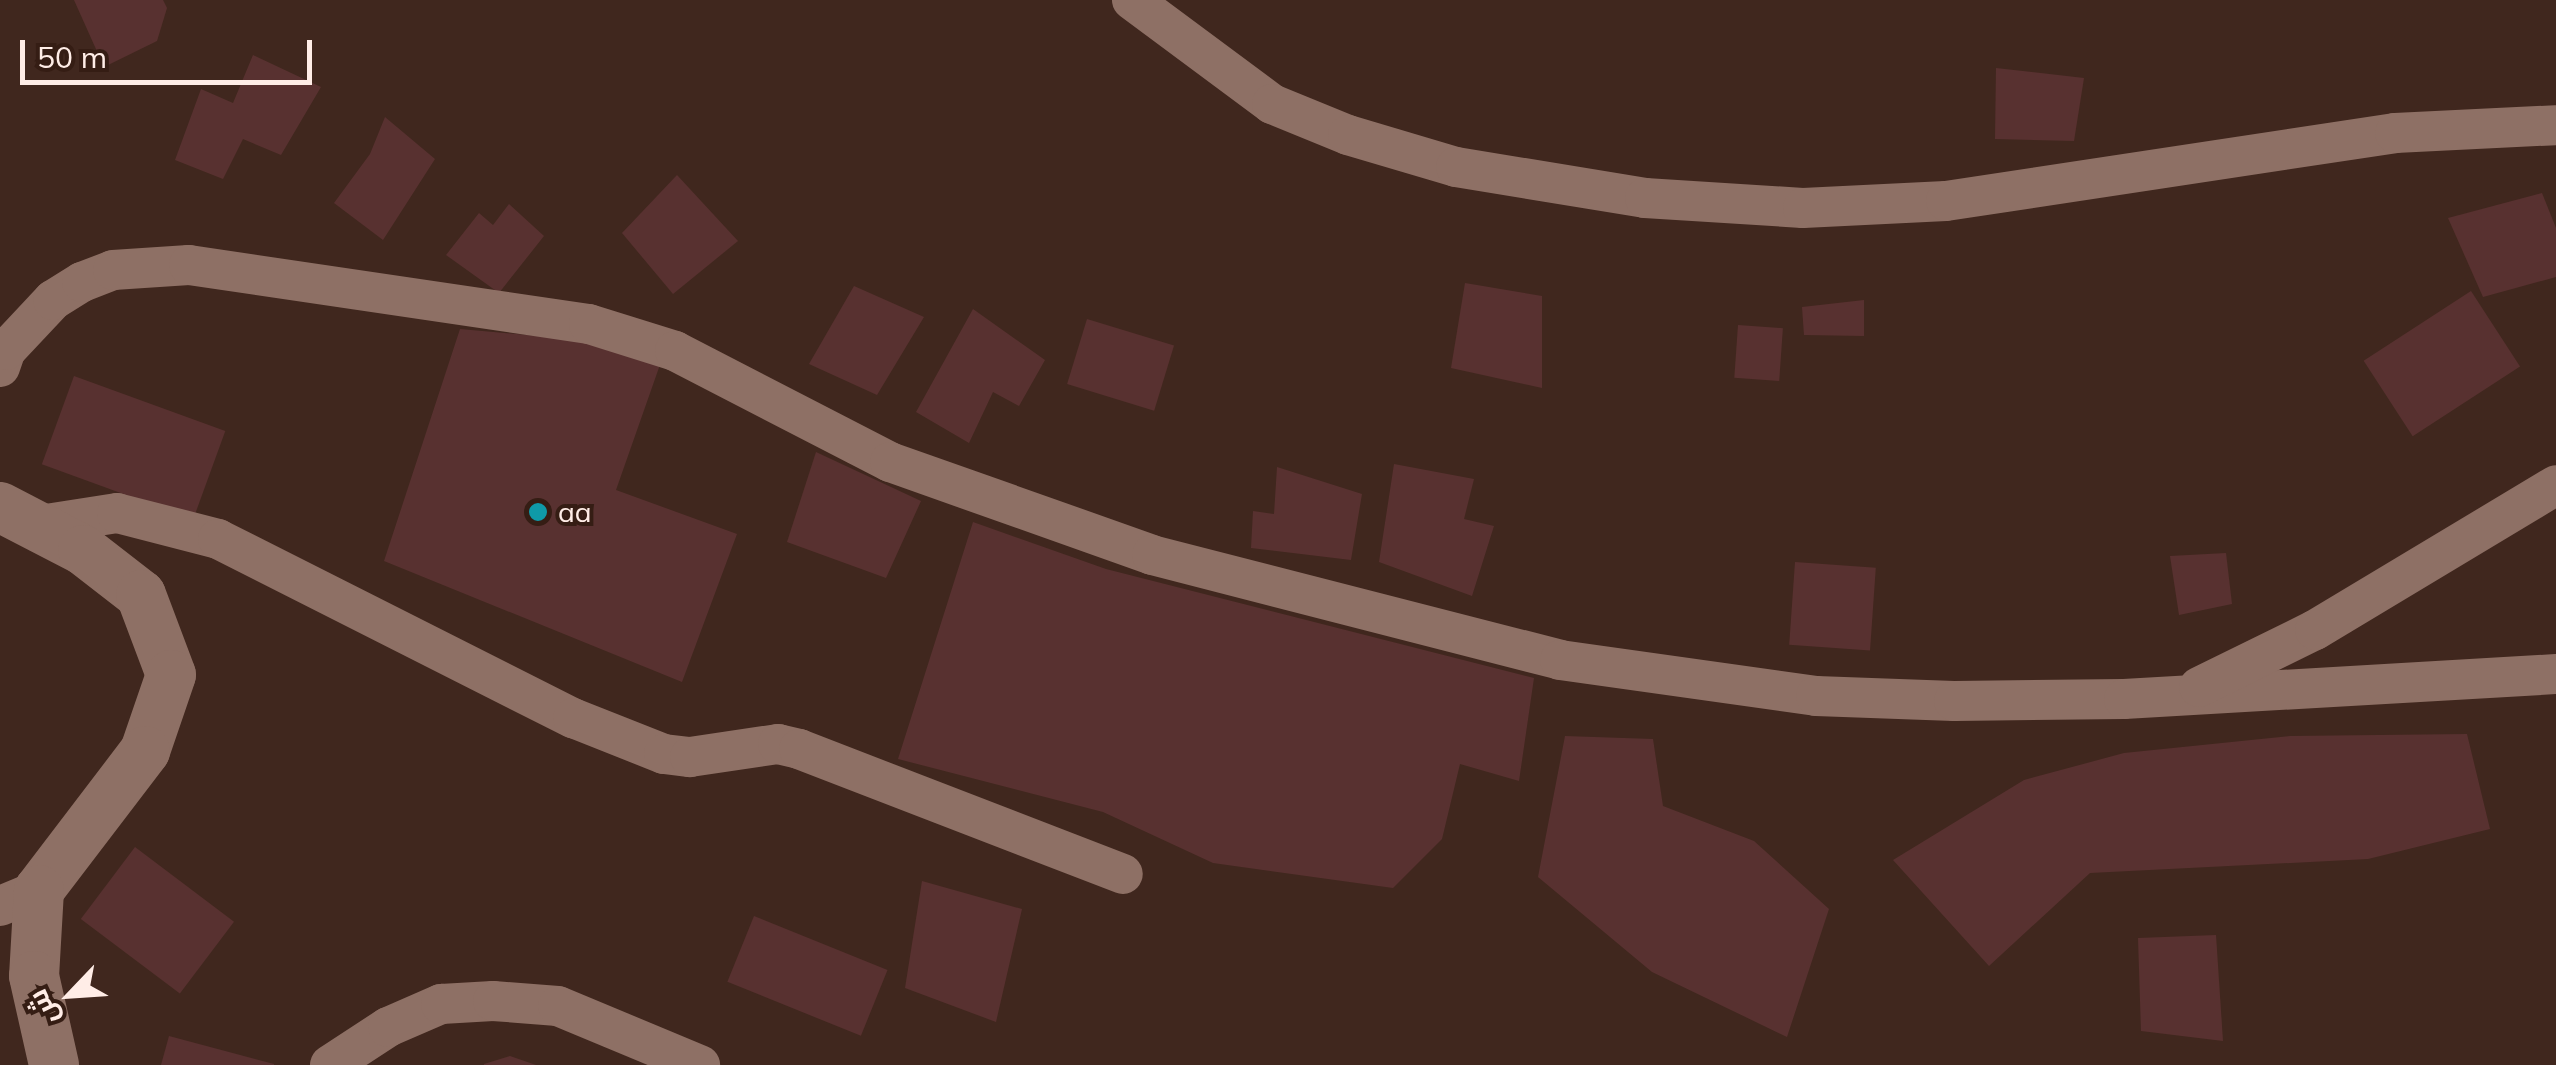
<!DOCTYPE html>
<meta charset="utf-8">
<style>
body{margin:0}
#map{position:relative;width:2556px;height:1065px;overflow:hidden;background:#40271e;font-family:Mulish,Cairo,sans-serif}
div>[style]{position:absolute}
.building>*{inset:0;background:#583130;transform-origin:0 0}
.minor>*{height:40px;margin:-20px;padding:0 20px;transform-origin:20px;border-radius:20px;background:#8e7065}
.tertiary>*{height:50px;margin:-25px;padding:0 25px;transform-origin:25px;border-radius:25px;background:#8e7065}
.dots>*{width:28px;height:28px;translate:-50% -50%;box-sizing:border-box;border:5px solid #351d14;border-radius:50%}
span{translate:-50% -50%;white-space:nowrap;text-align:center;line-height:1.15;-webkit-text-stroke:8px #351d14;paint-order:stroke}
.poi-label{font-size:28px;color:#ffede7}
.left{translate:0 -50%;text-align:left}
.north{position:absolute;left:20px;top:945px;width:100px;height:100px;-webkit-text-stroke:8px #351d14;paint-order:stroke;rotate:245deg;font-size:28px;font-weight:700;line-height:40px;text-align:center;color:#ffede7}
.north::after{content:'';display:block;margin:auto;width:35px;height:45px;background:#ffede7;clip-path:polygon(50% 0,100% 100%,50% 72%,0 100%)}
.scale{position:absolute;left:20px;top:40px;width:292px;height:45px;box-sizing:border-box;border:5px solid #ffede7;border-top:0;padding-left:12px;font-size:30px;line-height:35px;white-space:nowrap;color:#ffede7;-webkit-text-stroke:8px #351d14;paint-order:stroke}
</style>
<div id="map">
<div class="building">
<i style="clip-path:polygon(74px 0,163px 0,167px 8px,157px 41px,104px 67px)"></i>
<i style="clip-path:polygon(253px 55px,321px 87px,281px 155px,243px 139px,223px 179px,175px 160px,201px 89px,233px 103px)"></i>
<i style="clip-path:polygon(1996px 68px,2084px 78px,2074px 141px,1995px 139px)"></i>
<i style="clip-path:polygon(385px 117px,435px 159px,383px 240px,334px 203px,370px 154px)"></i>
<i style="clip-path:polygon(677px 175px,738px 241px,673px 294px,622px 233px)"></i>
<i style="clip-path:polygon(2542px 193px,2556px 228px,2556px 277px,2483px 297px,2448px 218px)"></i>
<i style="clip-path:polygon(509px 204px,544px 236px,499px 293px,446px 255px,479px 213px,493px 225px)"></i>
<i style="clip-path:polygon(1465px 283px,1542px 296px,1542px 388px,1451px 368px)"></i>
<i style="clip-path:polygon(854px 286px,924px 317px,877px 395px,809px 364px)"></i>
<i style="left:2471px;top:291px;width:90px;height:128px;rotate:57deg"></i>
<i style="clip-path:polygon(1864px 300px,1864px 336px,1804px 335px,1802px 307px)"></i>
<i style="clip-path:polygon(973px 309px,1045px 360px,1019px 406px,993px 392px,969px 443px,916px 412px)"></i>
<i style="left:1087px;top:319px;width:91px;height:68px;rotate:17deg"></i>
<i style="left:1738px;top:325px;width:45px;height:53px;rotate:4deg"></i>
<i style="clip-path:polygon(460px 329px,596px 341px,662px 359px,616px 490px,737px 534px,682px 682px,384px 561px)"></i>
<i style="left:74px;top:376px;width:161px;height:94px;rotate:20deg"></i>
<i style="clip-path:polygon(816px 452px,921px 501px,886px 578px,787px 542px)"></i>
<i style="clip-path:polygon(1394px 464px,1474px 479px,1464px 519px,1494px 526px,1472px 596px,1379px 562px)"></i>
<i style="clip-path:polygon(1277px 467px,1362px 494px,1351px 560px,1251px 548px,1253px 511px,1274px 514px)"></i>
<i style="clip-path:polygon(973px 522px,1106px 569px,1534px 678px,1519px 781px,1460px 764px,1442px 839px,1393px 888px,1213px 863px,1103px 812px,898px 759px)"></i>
<i style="clip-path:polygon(2226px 553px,2232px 604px,2179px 615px,2170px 556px)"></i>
<i style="left:1795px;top:562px;width:81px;height:83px;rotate:4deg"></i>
<i style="clip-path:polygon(2467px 734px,2490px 829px,2368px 859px,2090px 873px,1989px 966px,1893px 860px,2024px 780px,2124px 753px,2290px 736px)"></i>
<i style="clip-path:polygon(1565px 736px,1653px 739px,1663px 806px,1754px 841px,1829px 909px,1787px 1037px,1652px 972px,1538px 877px)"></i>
<i style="left:135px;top:847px;width:124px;height:90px;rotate:37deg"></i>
<i style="clip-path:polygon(922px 881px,1022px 909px,996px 1022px,905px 988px)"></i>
<i style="left:754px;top:916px;width:144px;height:71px;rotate:22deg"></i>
<i style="clip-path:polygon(2216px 935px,2223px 1041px,2141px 1031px,2138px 938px)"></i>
<i style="clip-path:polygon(169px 1036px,274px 1064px,274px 1065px,161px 1065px)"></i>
<i style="clip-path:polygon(510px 1056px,536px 1065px,484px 1065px,484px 1064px)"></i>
</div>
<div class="minor">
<i style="left:1132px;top:0;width:174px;rotate:36.6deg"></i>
<i style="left:1272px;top:104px;width:82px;rotate:22.2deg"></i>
<i style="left:1348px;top:135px;width:113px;rotate:16.5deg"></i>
<i style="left:1456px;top:167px;width:192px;rotate:9.3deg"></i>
<i style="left:1645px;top:198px;width:158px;rotate:3.6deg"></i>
<i style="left:1803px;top:208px;width:143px;rotate:-2.8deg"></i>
<i style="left:1946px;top:201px;width:454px;rotate:-8.6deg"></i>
<i style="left:2395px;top:133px;width:161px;rotate:-2.8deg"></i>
<i style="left:0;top:367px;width:18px;rotate:-71deg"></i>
<i style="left:6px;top:350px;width:69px;rotate:-46.8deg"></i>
<i style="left:53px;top:300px;width:34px;rotate:-32deg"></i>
<i style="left:82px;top:282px;width:33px;rotate:-21deg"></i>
<i style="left:113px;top:270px;width:76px;rotate:-3.8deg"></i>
<i style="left:189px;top:265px;width:404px;rotate:8.4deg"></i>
<i style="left:589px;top:324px;width:90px;rotate:17.4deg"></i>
<i style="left:675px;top:351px;width:242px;rotate:27.3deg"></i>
<i style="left:890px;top:462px;width:278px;rotate:19.5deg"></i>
<i style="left:1152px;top:555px;width:421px;rotate:14.4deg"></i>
<i style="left:1560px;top:660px;width:259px;rotate:8deg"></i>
<i style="left:1816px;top:696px;width:138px;rotate:2.1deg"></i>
<i style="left:1954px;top:701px;width:170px;rotate:-0.7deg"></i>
<i style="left:2124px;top:699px;width:433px;rotate:-3.3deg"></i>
<i style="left:40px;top:525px;width:78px;rotate:-8.9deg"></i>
<i style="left:117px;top:513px;width:104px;rotate:14.4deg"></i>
<i style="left:218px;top:539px;width:398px;rotate:26.8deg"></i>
<i style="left:573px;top:718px;width:98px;rotate:21.6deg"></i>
<i style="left:664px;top:754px;width:26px;rotate:7deg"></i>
<i style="left:690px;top:757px;width:89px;rotate:-8.4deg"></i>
<i style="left:778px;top:744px;width:22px;rotate:13deg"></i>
<i style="left:799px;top:749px;width:347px;rotate:21.1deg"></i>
<i style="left:2199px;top:687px;width:129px;rotate:-26.2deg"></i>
<i style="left:2315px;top:630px;width:281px;rotate:-31deg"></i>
<i style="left:0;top:906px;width:42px;rotate:-22.3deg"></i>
<i style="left:330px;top:1065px;width:69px;rotate:-33.2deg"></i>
<i style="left:388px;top:1027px;width:58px;rotate:-23.5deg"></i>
<i style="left:441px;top:1004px;width:52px;rotate:-3.3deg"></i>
<i style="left:493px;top:1001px;width:65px;rotate:4.4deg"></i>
<i style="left:558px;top:1006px;width:154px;rotate:22.6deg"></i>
</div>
<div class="tertiary">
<i style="left:0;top:507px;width:93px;rotate:27.4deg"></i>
<i style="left:83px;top:550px;width:73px;rotate:37.8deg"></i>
<i style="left:141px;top:595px;width:85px;rotate:69.4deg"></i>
<i style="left:171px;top:675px;width:80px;rotate:108.9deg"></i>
<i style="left:145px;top:751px;width:175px;rotate:127.3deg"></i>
<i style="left:39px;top:890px;width:86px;rotate:93.3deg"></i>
<i style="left:34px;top:976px;width:91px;rotate:77.3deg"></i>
</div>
<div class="dots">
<i style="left:538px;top:512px;background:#0f9aa8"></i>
</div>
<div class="poi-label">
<span class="left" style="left:558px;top:512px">aa</span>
</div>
<div class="north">ش</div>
<div class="scale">50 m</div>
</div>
